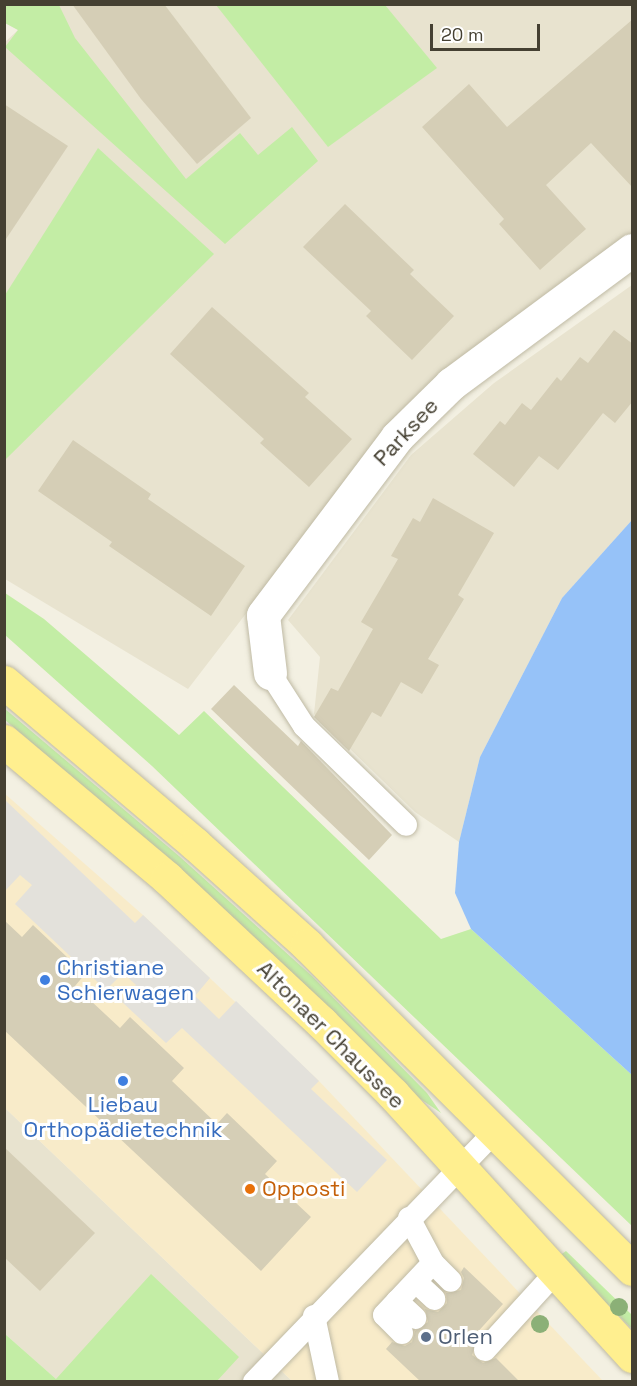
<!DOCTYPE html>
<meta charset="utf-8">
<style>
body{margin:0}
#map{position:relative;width:637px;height:1386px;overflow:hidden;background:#f3f0e2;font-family:"Space Grotesk",sans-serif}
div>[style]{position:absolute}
.residential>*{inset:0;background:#e8e3cf}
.commercial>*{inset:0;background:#f8ebc9}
.green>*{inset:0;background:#c3eda5}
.parking>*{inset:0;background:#e3e1db}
.water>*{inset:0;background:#96c2f8}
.building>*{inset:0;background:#d5ceb6}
.roads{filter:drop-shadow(0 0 2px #bfbaa4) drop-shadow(0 0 2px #bfbaa4)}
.service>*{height:22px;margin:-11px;padding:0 11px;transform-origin:11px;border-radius:11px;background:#fff}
.minor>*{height:33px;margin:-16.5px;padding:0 16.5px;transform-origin:16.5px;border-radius:16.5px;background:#fff}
.primary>*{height:33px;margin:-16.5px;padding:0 16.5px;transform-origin:16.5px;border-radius:16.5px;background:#ffef8f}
.trees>*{width:18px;height:18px;margin:-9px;border-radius:50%;background:#8bb077}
.dots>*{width:16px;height:16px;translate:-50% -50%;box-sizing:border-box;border:3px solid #fff;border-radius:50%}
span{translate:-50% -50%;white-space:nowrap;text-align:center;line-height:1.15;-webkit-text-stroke:6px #fff;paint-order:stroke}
.street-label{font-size:22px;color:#454032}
.shop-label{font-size:22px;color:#366cbe}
.left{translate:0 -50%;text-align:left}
.food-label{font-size:22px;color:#c56008}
.service-label{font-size:22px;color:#4e5e75}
.frame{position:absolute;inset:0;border:6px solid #454032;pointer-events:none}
.scale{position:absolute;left:430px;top:24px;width:110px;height:27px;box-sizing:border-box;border:3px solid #454032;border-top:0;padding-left:8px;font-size:18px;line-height:21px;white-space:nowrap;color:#454032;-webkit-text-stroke:4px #fff;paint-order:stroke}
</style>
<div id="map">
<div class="residential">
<i style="clip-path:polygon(5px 5px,632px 5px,632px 235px,564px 280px,474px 348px,287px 560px,188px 689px,5px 579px,4px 43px,18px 30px,5px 23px)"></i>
<i style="clip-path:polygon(632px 285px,632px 520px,562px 598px,480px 757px,459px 842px,415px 812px,314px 714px,320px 657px,288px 620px,411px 455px,494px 383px)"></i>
<i style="clip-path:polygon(4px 1107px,292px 1381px,58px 1381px,5px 1334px)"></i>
</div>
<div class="commercial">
<i style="clip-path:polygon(4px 793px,143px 915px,319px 1081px,603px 1381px,292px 1381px,5px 1108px)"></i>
</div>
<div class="green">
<i style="clip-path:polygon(5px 4px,59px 5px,75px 38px,186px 179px,240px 133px,258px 155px,292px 127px,318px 161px,225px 244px,5px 47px,18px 30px,5px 23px)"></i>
<i style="clip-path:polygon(216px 5px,385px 5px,437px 68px,328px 147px)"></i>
<i style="clip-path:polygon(98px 148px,214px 254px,5px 460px,5px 295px)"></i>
<i style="clip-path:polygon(5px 593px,44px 619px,179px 735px,204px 711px,441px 939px,471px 929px,632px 1075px,632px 1226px,152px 766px,5px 635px)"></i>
<i style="clip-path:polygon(4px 708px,179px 856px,312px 976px,427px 1093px,441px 1113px,419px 1098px,302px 982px,171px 861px,5px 720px)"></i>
<i style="clip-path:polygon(566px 1251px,632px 1315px,632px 1329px,559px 1256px)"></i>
<i style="clip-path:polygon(151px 1274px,239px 1357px,217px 1381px,5px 1381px,5px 1334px,56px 1379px)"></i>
</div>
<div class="parking">
<i style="clip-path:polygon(5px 800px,135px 923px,143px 915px,210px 978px,195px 996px,219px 1019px,236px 1001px,319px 1081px,311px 1089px,387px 1160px,357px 1192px,182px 1028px,166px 1043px,121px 1001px,136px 985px,123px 973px,106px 990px,15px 904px,32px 885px,20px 875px,5px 891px)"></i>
</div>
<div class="water">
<i style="clip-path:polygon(632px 520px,632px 1075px,471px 929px,455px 893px,459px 842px,480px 757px,562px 598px)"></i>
</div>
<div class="building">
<i style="clip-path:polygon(72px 4px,164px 4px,251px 118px,197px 164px,141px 99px)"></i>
<i style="clip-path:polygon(633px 19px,633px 188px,591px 143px,546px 185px,586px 229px,540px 270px,499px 224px,504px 219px,422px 127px,469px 84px,507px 127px)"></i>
<i style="clip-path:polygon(4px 104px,68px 146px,4px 242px)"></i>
<i style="clip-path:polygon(345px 204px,414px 270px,410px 274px,454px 316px,412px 360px,366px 316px,371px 311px,303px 247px)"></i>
<i style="clip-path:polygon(212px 307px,309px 393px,305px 397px,352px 439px,309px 487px,260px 443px,264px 439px,170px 354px)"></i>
<i style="clip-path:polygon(614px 330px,633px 344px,633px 401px,615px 423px,603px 413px,558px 470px,539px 456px,514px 487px,473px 454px,500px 421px,505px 425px,522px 403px,531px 410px,557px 377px,561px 381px,580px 357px,588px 363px)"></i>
<i style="clip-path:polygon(73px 440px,151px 494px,148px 499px,245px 566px,211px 616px,109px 546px,112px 542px,38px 491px)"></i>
<i style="clip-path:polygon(433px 498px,494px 533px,458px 595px,464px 599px,428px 659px,439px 665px,422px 694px,401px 682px,381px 717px,372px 712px,349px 751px,314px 717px,331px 688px,338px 691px,373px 629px,361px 622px,398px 559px,391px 556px,413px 518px,420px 522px)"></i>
<i style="clip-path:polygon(234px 685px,298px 746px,301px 741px,392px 835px,369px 860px,211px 709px)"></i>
<i style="clip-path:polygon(4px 920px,22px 937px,33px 925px,85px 974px,75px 986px,120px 1028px,130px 1017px,184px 1068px,172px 1081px,217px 1124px,227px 1113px,277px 1161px,265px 1174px,311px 1217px,261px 1271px,4px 1030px)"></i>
<i style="clip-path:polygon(4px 1147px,95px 1233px,40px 1291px,4px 1257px)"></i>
<i style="clip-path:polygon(464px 1267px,503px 1304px,474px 1336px,477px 1339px,472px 1355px,483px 1363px,496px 1358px,520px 1382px,421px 1382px,386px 1349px,392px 1342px,405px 1346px,412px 1342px,415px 1331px,428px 1322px,425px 1309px,438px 1312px,447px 1303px,446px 1293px,461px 1290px,464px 1278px,461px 1272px)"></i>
</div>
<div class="roads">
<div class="service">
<i style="left:270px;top:673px;width:63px;rotate:57.3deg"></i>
<i style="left:304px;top:726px;width:142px;rotate:44.1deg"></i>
<i style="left:409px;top:1218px;width:51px;rotate:61.9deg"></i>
<i style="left:433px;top:1263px;width:25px;rotate:45deg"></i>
<i style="left:416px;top:1282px;width:25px;rotate:43deg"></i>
<i style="left:397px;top:1301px;width:25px;rotate:43deg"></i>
<i style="left:314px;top:1316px;width:67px;rotate:78deg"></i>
<i style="left:402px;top:1333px;width:25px;rotate:-135deg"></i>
<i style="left:384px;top:1315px;width:71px;rotate:-46.7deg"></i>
<i style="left:485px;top:1350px;width:104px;rotate:-47.7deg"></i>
<i style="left:254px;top:1382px;width:347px;rotate:-46.1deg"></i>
</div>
<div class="minor">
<i style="left:270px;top:673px;width:58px;rotate:-96.9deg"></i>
<i style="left:263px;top:615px;width:223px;rotate:-53deg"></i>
<i style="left:397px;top:437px;width:76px;rotate:-44.5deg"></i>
<i style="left:451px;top:384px;width:225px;rotate:-36.5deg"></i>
</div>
<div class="primary">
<i style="left:4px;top:682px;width:250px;rotate:40.3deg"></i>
<i style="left:195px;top:844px;width:151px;rotate:42deg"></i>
<i style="left:307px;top:945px;width:459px;rotate:44.9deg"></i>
<i style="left:4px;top:741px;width:213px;rotate:40deg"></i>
<i style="left:167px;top:878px;width:212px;rotate:43.1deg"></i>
<i style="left:322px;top:1023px;width:100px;rotate:45deg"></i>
<i style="left:393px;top:1094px;width:355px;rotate:47.6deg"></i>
</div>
</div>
<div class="trees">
<i style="left:619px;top:1307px"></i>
<i style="left:540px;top:1324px"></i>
</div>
<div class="dots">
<i style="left:45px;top:980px;background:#3f7fe0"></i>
<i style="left:123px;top:1081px;background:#3f7fe0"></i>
<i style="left:250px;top:1189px;background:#e8710a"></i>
<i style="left:426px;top:1337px;background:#5c6f8a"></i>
</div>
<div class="street-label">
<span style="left:406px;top:432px;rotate:-47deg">Parksee</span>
<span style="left:331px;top:1035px;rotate:45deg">Altonaer Chaussee</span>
</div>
<div class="shop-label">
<span class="left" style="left:57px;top:980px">Christiane<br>Schierwagen</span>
<span style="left:123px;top:1117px">Liebau<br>Orthopädietechnik</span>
</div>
<div class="food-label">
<span class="left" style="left:262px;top:1189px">Opposti</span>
</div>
<div class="service-label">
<span class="left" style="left:438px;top:1337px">Orlen</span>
</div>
<div class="frame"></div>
<div class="scale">20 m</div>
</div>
